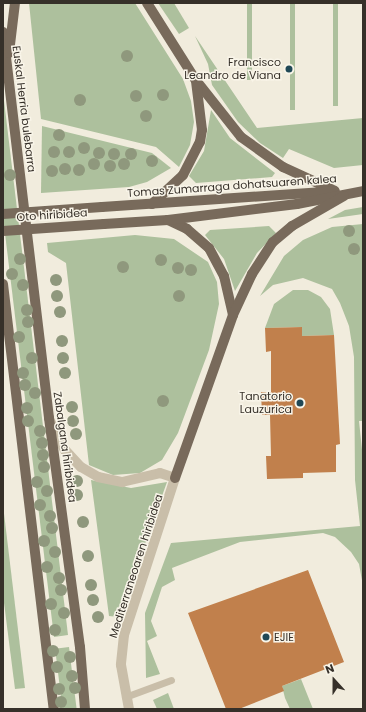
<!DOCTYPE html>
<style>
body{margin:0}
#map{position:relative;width:366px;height:712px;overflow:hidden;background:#f1ecdd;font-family:Poppins,sans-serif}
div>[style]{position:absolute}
.green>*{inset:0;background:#adc09d;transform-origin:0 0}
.building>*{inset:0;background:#c1804c}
.service>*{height:7px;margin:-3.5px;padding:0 3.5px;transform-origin:3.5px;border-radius:3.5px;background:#c9bea9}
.minor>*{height:10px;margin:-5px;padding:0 5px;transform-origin:5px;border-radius:5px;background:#c9bea9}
.primary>*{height:10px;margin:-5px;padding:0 5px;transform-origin:5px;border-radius:5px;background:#786a5b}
.primary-bridge>*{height:10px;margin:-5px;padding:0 5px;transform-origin:5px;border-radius:5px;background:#786a5b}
.trees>*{width:12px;height:12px;margin:-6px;border-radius:50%;background:#8f987d}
.dots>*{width:11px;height:11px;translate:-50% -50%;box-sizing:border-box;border:2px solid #f9f5e9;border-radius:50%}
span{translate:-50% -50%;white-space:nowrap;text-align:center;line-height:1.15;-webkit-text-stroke:3px #f9f5e9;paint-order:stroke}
.poi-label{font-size:11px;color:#363029}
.right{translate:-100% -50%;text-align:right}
.left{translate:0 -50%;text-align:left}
.street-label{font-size:11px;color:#363029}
.frame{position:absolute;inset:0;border:4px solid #363029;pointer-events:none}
.north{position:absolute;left:314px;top:660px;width:40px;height:40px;-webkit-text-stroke:3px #f9f5e9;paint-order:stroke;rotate:339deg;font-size:11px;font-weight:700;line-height:16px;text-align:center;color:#363029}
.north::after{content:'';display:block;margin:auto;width:14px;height:18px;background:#363029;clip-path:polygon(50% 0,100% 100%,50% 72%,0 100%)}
</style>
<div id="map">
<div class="green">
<i style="clip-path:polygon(29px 3px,135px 3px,183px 79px,191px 101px,194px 122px,190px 145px,179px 167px,156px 147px,41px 119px)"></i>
<i style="clip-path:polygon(158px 3px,174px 3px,189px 28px,179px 34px)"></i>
<i style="left:247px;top:3px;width:5px;height:77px"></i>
<i style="left:290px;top:3px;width:5px;height:107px"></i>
<i style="left:333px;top:3px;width:5px;height:103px"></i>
<i style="clip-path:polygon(195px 36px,257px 128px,363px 118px,363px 165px,334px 168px,289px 149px,283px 158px,260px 143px,238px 122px,212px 85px,208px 64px)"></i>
<i style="clip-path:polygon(3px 92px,68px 635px,54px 637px,3px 217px)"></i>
<i style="clip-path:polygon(211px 110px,230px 138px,275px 173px,272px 177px,196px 183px,189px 176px,204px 151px)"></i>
<i style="clip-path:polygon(42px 126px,152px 153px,171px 168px,147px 182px,129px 187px,41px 193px)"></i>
<i style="clip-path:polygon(363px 207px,363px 214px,328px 219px,345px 210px)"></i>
<i style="clip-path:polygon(363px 224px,363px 421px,359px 421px,363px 459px,363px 586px,359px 564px,351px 552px,335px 537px,323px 533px,240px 542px,172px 568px,175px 580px,162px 587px,151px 621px,157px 636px,147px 641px,160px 674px,146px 678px,145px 613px,171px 543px,360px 526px,355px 480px,354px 357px,349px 326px,340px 303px,332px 289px,303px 278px,273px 285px,260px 296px,284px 256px,303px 240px,332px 227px)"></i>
<i style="clip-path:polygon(269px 226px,276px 233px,257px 253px,235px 291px,224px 259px,205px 235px,210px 230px)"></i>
<i style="clip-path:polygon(135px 235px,174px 239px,208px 262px,217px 282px,219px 304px,209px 350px,178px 433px,162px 460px,140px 473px,113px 475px,89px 465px,66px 263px,48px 252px,47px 243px)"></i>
<i style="clip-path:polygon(293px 290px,308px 290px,321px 297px,330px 309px,334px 335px,302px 336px,301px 327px,265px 328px,274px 304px)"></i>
<i style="clip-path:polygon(91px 480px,131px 488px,167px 482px,119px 617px,109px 616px)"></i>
<i style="clip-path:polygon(3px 505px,25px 688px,15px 689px,3px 595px)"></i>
<i style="left:69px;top:647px;width:63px;height:14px;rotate:83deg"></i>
<i style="clip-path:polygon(301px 679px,313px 709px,290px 709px,285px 698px,282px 686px)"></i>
<i style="clip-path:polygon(168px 693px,174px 709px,157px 709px,153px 700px)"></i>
</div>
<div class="building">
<i style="clip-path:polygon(302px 327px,302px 336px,334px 335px,340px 444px,336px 445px,336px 472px,303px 473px,303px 478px,267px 479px,266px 456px,271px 456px,270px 415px,262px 415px,261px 392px,271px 392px,271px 351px,266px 352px,265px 328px)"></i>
<i style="clip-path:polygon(308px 570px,344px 662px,282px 686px,284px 691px,239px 709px,226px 709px,188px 613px)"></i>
</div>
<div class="service">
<i style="left:125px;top:697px;width:49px;rotate:-20.3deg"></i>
</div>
<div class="minor">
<i style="left:50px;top:421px;width:33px;rotate:63deg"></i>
<i style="left:65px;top:450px;width:23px;rotate:47deg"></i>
<i style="left:81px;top:467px;width:20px;rotate:30deg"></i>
<i style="left:98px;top:477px;width:25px;rotate:12deg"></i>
<i style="left:122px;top:482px;width:39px;rotate:-13deg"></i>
<i style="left:160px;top:473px;width:16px;rotate:18deg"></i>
<i style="left:175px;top:478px;width:165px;rotate:108deg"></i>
<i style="left:124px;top:635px;width:30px;rotate:96deg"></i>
<i style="left:121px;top:665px;width:45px;rotate:79.7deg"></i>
</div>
<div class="primary">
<i style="left:147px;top:3px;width:90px;rotate:57.7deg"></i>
<i style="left:195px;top:79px;width:74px;rotate:51.6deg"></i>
<i style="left:241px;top:137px;width:52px;rotate:35.5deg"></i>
<i style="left:283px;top:167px;width:57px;rotate:24.8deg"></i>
<i style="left:3px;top:32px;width:389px;rotate:83.2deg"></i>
<i style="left:49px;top:418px;width:231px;rotate:82.3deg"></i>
<i style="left:80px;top:647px;width:62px;rotate:85.4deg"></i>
<i style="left:9px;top:53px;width:50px;rotate:-83.2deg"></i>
<i style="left:152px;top:204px;width:42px;rotate:-43.1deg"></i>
<i style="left:183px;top:175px;width:37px;rotate:-63deg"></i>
<i style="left:200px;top:142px;width:12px;rotate:-81deg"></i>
<i style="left:202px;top:130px;width:49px;rotate:-97deg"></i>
<i style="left:102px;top:207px;width:233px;rotate:-3.9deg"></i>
<i style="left:168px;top:220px;width:21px;rotate:25deg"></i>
<i style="left:187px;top:229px;width:29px;rotate:41deg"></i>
<i style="left:209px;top:248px;width:32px;rotate:62deg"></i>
<i style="left:224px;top:276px;width:40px;rotate:77deg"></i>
<i style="left:104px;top:224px;width:64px;rotate:-3.6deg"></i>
<i style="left:168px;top:220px;width:130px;rotate:-7.1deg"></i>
<i style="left:297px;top:204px;width:67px;rotate:-11.1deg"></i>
<i style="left:3px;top:284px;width:428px;rotate:83.2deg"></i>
<i style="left:175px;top:478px;width:173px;rotate:-70.4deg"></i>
<i style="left:233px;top:315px;width:45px;rotate:-65.1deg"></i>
<i style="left:252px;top:274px;width:38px;rotate:-57deg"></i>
<i style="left:273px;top:242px;width:25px;rotate:-40deg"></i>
<i style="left:292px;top:226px;width:60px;rotate:-30deg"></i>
</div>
<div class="primary-bridge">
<i style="left:3px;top:214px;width:99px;rotate:-4deg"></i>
<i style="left:3px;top:231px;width:101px;rotate:-4deg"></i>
</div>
<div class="trees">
<i style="left:127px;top:56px"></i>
<i style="left:163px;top:95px"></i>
<i style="left:136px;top:96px"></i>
<i style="left:80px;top:100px"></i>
<i style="left:146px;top:116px"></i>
<i style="left:59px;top:135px"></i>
<i style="left:84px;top:148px"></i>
<i style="left:54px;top:152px"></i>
<i style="left:69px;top:152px"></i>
<i style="left:99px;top:153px"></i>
<i style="left:114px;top:154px"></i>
<i style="left:131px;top:154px"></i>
<i style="left:152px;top:161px"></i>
<i style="left:94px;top:164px"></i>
<i style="left:124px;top:164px"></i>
<i style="left:110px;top:166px"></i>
<i style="left:65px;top:169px"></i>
<i style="left:79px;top:170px"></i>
<i style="left:52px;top:171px"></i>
<i style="left:10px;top:175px"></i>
<i style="left:349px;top:231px"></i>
<i style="left:354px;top:249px"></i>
<i style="left:20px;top:259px"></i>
<i style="left:161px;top:260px"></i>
<i style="left:123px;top:267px"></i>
<i style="left:178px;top:268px"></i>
<i style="left:191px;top:270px"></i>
<i style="left:12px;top:274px"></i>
<i style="left:56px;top:280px"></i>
<i style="left:23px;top:285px"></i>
<i style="left:57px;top:296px"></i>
<i style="left:179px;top:296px"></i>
<i style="left:27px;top:310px"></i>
<i style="left:60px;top:312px"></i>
<i style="left:28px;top:322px"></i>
<i style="left:19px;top:337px"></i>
<i style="left:62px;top:341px"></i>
<i style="left:32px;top:358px"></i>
<i style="left:63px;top:358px"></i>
<i style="left:23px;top:373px"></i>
<i style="left:65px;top:373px"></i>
<i style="left:25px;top:385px"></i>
<i style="left:35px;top:393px"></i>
<i style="left:163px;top:401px"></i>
<i style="left:72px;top:407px"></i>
<i style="left:27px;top:408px"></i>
<i style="left:28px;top:421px"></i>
<i style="left:73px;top:421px"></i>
<i style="left:40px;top:431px"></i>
<i style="left:76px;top:434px"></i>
<i style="left:42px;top:443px"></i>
<i style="left:43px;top:455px"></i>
<i style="left:44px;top:467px"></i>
<i style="left:77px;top:481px"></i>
<i style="left:37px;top:482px"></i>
<i style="left:47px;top:491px"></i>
<i style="left:77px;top:495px"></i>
<i style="left:40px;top:505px"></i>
<i style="left:50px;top:516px"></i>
<i style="left:83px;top:522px"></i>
<i style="left:52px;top:528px"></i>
<i style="left:44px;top:541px"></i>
<i style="left:55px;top:552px"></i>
<i style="left:88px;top:556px"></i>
<i style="left:47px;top:567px"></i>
<i style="left:59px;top:578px"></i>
<i style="left:91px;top:585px"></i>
<i style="left:61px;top:590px"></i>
<i style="left:93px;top:600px"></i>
<i style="left:51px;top:604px"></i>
<i style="left:64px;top:613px"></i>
<i style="left:98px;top:617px"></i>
<i style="left:55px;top:630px"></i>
<i style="left:53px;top:651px"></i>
<i style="left:70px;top:657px"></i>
<i style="left:57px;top:667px"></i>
<i style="left:72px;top:676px"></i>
<i style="left:75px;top:688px"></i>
<i style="left:59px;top:689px"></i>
<i style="left:61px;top:702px"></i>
</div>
<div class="dots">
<i style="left:289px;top:69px;background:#204856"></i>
<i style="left:300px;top:403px;background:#204856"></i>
<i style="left:266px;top:637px;background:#204856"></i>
</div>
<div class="poi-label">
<span class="right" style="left:281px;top:69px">Francisco<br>Leandro de Viana</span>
<span class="right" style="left:292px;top:403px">Tanatorio<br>Lauzurica</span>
<span class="left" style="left:274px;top:637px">EJIE</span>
</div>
<div class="street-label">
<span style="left:24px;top:109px;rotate:83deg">Euskal Herria bulebarra</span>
<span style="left:232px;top:186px;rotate:-4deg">Tomas Zumarraga dohatsuaren kalea</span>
<span style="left:52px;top:215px;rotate:-4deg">Oto hiribidea</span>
<span style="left:65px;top:447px;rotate:82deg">Zabalgana hiribidea</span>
<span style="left:136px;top:566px;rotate:-72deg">Mediterraneoaren hiribidea</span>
</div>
<div class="frame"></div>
<div class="north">N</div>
</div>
